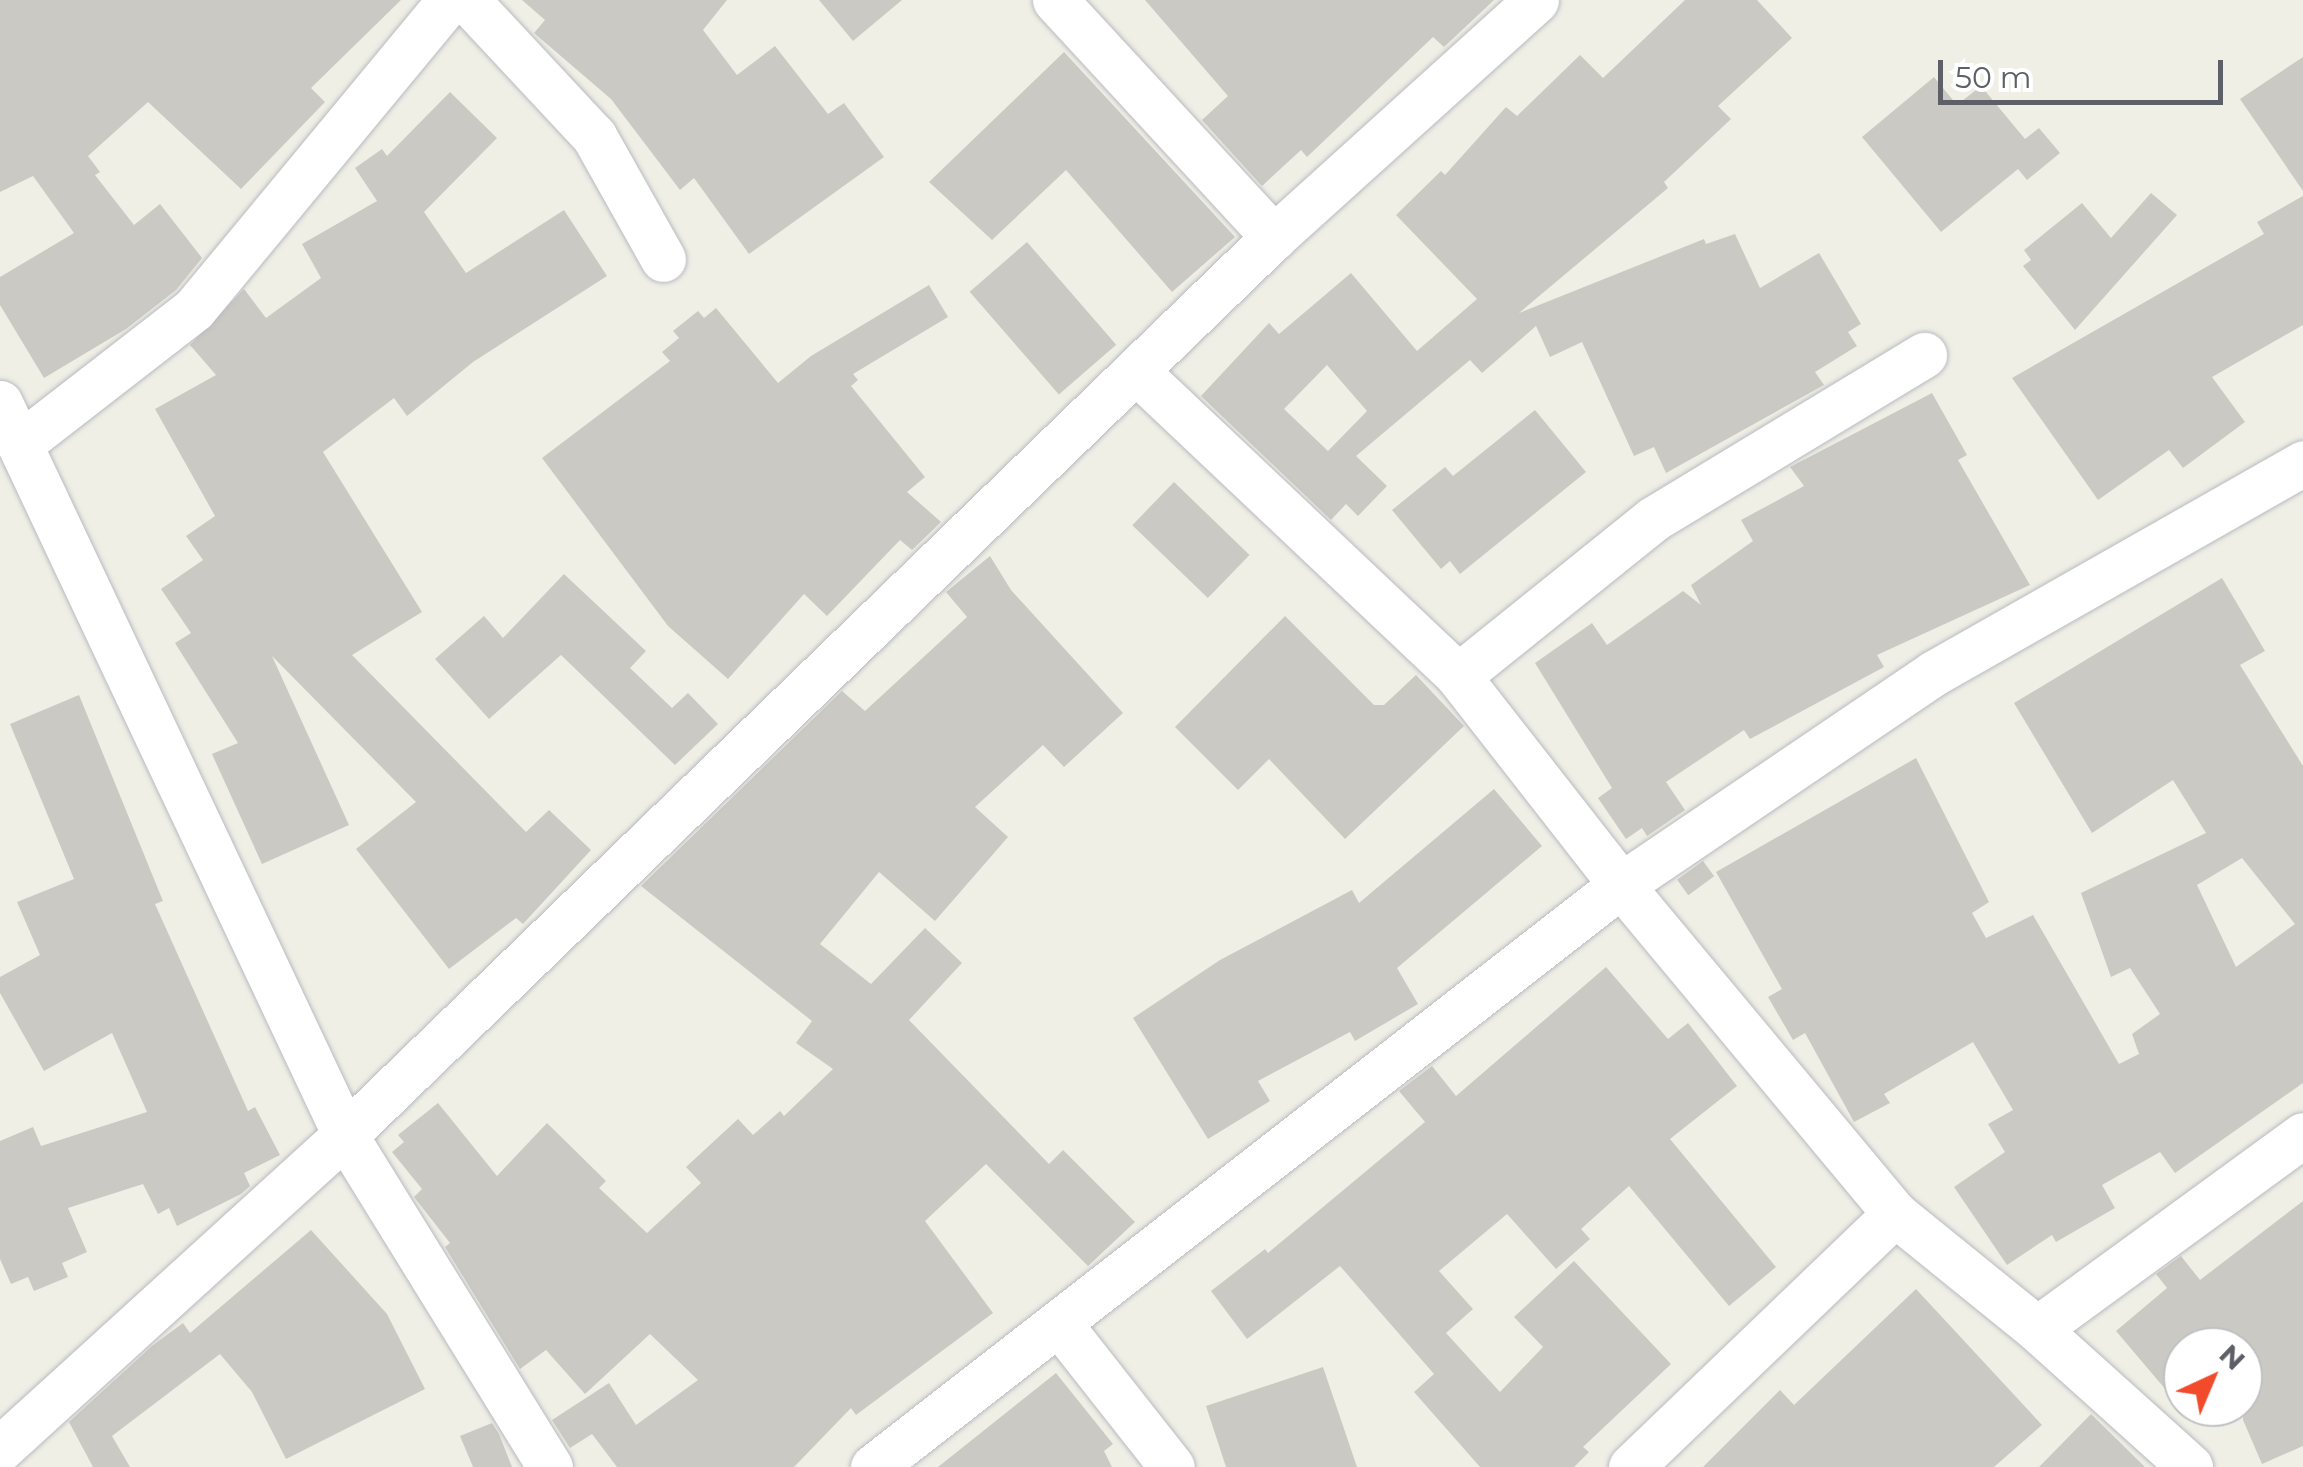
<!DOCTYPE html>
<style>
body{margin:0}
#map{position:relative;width:2303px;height:1467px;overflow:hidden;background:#f0efe6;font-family:Montserrat,sans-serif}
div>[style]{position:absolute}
.building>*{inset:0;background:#cbc9c3;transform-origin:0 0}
.roads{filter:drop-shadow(0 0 2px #b8bbc0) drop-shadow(0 0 2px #b8bbc0)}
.minor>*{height:45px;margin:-22.5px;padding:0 22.5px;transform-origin:22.5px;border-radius:22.5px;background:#fff}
span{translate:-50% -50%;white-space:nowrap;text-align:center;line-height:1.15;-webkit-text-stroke:8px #fff;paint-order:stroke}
.north{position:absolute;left:2163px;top:1327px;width:100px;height:100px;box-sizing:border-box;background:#fff;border:2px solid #bec0c2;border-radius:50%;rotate:44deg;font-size:28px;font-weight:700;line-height:40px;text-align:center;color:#5d6167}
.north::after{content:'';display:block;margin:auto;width:35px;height:45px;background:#f14b2b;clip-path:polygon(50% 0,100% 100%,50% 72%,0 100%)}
.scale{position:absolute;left:1938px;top:60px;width:285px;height:45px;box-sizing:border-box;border:5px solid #5d6167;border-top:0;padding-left:12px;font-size:30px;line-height:35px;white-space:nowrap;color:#5d6167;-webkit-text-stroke:8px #fff;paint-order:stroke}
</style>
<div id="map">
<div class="building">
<i style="clip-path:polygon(0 0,401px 0,311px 88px,325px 102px,241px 189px,148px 102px,88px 156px,100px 172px,95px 175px,134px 225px,160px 204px,202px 258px,176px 290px,126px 329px,44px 378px,0 305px,0 277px,74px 233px,33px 176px,0 192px)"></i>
<i style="clip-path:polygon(522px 0,727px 0,703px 30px,737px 75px,775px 46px,828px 114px,844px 103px,884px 157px,749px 254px,694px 178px,680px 190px,611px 99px,534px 33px,545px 20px)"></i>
<i style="clip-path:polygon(819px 0,902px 0,853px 41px)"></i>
<i style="clip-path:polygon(1145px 0,1494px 0,1444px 47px,1433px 37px,1307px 157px,1301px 150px,1262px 186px,1202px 120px,1228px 96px)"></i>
<i style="clip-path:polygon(evenodd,1685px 0,1757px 0,1792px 38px,1718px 106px,1731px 119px,1664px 182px,1668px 188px,1519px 313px,1704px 239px,1706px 244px,1735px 234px,1760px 288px,1819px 253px,1861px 324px,1848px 332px,1857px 346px,1815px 372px,1824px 385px,1666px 473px,1654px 447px,1634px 456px,1582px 342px,1550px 357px,1536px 326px,1482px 373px,1470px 360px,1356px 456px,1387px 486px,1358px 516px,1346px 504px,1331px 520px,1201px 396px,1269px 323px,1279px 334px,1351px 273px,1417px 351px,1477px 299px,1396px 215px,1441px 171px,1445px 175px,1506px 107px,1517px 116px,1580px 55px,1603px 78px,1685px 0,1327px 365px,1367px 411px,1328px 451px,1284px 409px,1327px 365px)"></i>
<i style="clip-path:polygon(1064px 52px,1235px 237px,1172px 292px,1066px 170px,992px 240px,929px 182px)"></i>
<i style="clip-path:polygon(2303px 57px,2303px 191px,2240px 99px)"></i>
<i style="clip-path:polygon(1934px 77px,1957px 105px,1981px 86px,2025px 139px,2039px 128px,2060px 153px,2027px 180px,2018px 169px,1941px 232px,1862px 137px)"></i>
<i style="clip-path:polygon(450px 92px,497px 138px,424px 212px,466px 273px,564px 210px,607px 276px,473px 362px,407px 416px,394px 398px,323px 452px,422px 612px,352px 655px,526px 832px,549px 810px,591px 850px,523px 924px,516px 918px,449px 969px,356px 849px,416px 802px,272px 656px,349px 825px,262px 864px,212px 754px,238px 743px,175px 643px,191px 633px,161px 589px,203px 560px,186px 536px,215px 516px,155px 409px,216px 375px,190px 345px,244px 289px,266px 318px,321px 278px,302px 244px,377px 201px,355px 168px,382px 149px,387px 156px)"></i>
<i style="clip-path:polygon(2151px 193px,2177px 215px,2075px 330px,2023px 266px,2031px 260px,2024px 250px,2082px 203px,2111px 238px)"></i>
<i style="clip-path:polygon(2303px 196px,2303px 325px,2212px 377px,2245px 422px,2183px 468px,2169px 450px,2098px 500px,2012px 378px,2264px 234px,2257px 222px)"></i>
<i style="left:1027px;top:242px;width:136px;height:76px;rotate:49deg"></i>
<i style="clip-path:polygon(929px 285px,948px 317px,853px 374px,858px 380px,851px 386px,925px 477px,907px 492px,941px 522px,912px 550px,900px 540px,827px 616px,804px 594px,728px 679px,668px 626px,542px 458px,670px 361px,662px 352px,679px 338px,673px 331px,698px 311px,704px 318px,716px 308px,778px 383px,811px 356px)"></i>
<i style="clip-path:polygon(1932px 393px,1967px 455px,1958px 460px,2030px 585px,1877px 655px,1884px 667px,1750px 739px,1744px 730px,1666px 782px,1685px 810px,1647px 836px,1642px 828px,1626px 839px,1598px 798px,1612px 788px,1535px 663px,1592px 623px,1607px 645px,1683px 591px,1701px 605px,1691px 585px,1753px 541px,1741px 520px,1804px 486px,1790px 467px)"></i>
<i style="clip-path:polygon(1535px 410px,1586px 472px,1460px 574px,1450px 561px,1441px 569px,1392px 510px,1445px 467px,1453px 476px)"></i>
<i style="left:1174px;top:482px;width:105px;height:60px;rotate:44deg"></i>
<i style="clip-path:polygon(990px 556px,1011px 590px,1123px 713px,1064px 767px,1043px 745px,975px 807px,1008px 837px,935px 921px,879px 872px,820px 944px,871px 984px,925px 928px,962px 963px,909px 1020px,1049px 1164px,1063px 1150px,1135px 1222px,1088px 1266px,986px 1164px,925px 1221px,993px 1313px,856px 1415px,851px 1408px,794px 1467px,617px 1467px,592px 1434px,570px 1448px,552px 1420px,609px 1383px,636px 1425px,698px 1380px,650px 1334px,585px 1394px,546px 1350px,520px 1369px,445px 1247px,450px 1243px,414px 1197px,422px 1189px,392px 1152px,404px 1142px,398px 1135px,438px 1103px,497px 1176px,547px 1123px,606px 1181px,599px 1188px,647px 1233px,701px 1183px,686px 1167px,738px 1119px,753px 1135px,780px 1111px,784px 1116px,833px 1069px,796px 1043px,812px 1021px,641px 886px,842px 691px,865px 711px,967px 617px,946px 592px)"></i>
<i style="clip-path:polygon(564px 574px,646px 651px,630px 668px,672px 708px,688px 693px,718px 724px,675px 765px,561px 655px,489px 719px,435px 659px,484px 616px,503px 638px)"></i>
<i style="clip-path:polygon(evenodd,2222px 578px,2265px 651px,2240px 665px,2303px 766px,2303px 1083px,2175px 1173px,2160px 1152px,2102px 1185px,2115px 1208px,2056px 1242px,2052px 1235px,2007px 1265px,1954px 1187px,2005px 1152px,1988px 1124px,2013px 1110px,1973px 1042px,1884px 1094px,1890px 1103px,1854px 1122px,1805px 1033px,1793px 1040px,1768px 997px,1782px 989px,1716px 872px,1916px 758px,1989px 902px,1972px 913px,1986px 938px,2033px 915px,2119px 1064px,2139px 1054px,2132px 1034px,2160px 1014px,2130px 968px,2111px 977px,2081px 893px,2206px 833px,2173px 780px,2092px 833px,2014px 703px,2222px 578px,2242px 858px,2295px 924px,2236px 967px,2197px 885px,2242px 858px)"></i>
<i style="clip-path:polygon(1285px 616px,1374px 705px,1384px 705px,1416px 675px,1464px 726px,1345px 839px,1269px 759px,1238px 790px,1175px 727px)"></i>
<i style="clip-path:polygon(79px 695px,163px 901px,155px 904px,248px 1111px,255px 1107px,280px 1155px,244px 1173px,250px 1186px,241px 1194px,177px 1226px,169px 1208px,158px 1214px,143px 1184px,68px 1208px,87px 1252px,62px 1263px,68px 1277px,34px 1291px,28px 1277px,11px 1284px,0 1259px,0 1141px,33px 1127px,41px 1146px,147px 1112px,112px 1033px,44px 1071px,0 993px,0 977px,40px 955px,17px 902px,74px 879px,10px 724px)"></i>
<i style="clip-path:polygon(1494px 789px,1542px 846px,1397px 968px,1418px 1004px,1355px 1041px,1350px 1032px,1258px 1081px,1270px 1101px,1208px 1139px,1133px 1018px,1220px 960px,1352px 890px,1359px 903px)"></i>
<i style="left:1703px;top:861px;width:19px;height:32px;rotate:54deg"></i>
<i style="clip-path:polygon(1606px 967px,1668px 1039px,1688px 1023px,1737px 1086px,1670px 1139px,1776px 1267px,1729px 1306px,1629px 1186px,1581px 1229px,1590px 1239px,1556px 1269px,1507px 1214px,1439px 1271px,1473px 1309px,1446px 1333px,1500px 1392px,1543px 1347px,1514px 1317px,1574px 1261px,1671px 1364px,1583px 1447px,1589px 1452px,1574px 1467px,1480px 1467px,1414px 1392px,1434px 1374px,1340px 1266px,1247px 1339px,1211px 1291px,1265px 1249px,1268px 1253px,1425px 1122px,1399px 1091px,1432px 1066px,1456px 1096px)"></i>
<i style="clip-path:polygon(2303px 1201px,2303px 1446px,2262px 1464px,2243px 1420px,2243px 1347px,2183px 1347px,2183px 1410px,2116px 1331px,2167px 1288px,2156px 1274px,2181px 1256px,2200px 1280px)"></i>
<i style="clip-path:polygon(311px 1230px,387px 1314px,425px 1389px,286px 1459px,252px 1392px,220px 1354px,112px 1436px,130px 1467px,93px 1467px,69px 1422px,152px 1346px,183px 1323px,190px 1333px)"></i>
<i style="clip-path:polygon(1916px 1289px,2042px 1425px,1994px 1467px,1703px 1467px,1780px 1390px,1794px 1405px)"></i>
<i style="clip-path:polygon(1323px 1367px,1357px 1467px,1226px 1467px,1206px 1406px)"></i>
<i style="clip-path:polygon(1056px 1373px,1113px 1444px,1104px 1451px,1112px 1467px,938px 1467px)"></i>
<i style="clip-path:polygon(2091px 1414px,2145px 1467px,2039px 1467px)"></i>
<i style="clip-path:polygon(492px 1423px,499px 1434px,512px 1467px,473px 1467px,460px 1436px)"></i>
</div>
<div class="roads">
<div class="minor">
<i style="left:467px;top:0;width:186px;rotate:47deg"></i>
<i style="left:594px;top:136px;width:141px;rotate:60.7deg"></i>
<i style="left:1055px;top:0;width:323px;rotate:47.3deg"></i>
<i style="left:1136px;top:371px;width:444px;rotate:43.4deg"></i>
<i style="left:1458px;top:676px;width:265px;rotate:52deg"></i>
<i style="left:1621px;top:885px;width:428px;rotate:50.2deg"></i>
<i style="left:1895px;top:1214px;width:183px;rotate:39deg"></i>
<i style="left:2037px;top:1329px;width:206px;rotate:42deg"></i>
<i style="left:0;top:403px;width:809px;rotate:64.76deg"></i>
<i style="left:345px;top:1135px;width:390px;rotate:58.3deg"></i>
<i style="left:20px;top:444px;width:220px;rotate:-37.8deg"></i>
<i style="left:194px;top:309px;width:401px;rotate:-50.4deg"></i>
<i style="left:1458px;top:676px;width:250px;rotate:-38.8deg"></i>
<i style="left:1653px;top:519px;width:317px;rotate:-31.2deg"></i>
<i style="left:1061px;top:1326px;width:179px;rotate:51.8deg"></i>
<i style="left:2037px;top:1329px;width:329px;rotate:-36.1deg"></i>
<i style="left:0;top:1449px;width:466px;rotate:-42.3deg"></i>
<i style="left:345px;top:1135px;width:1292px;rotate:-44.03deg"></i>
<i style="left:1274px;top:237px;width:353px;rotate:-42.1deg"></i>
<i style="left:873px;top:1467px;width:948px;rotate:-37.89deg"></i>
<i style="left:1621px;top:885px;width:378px;rotate:-34.1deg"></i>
<i style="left:1934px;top:673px;width:425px;rotate:-29.6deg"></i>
<i style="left:1631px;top:1467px;width:366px;rotate:-43.8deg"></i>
</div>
</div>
<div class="north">N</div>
<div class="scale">50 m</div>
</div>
